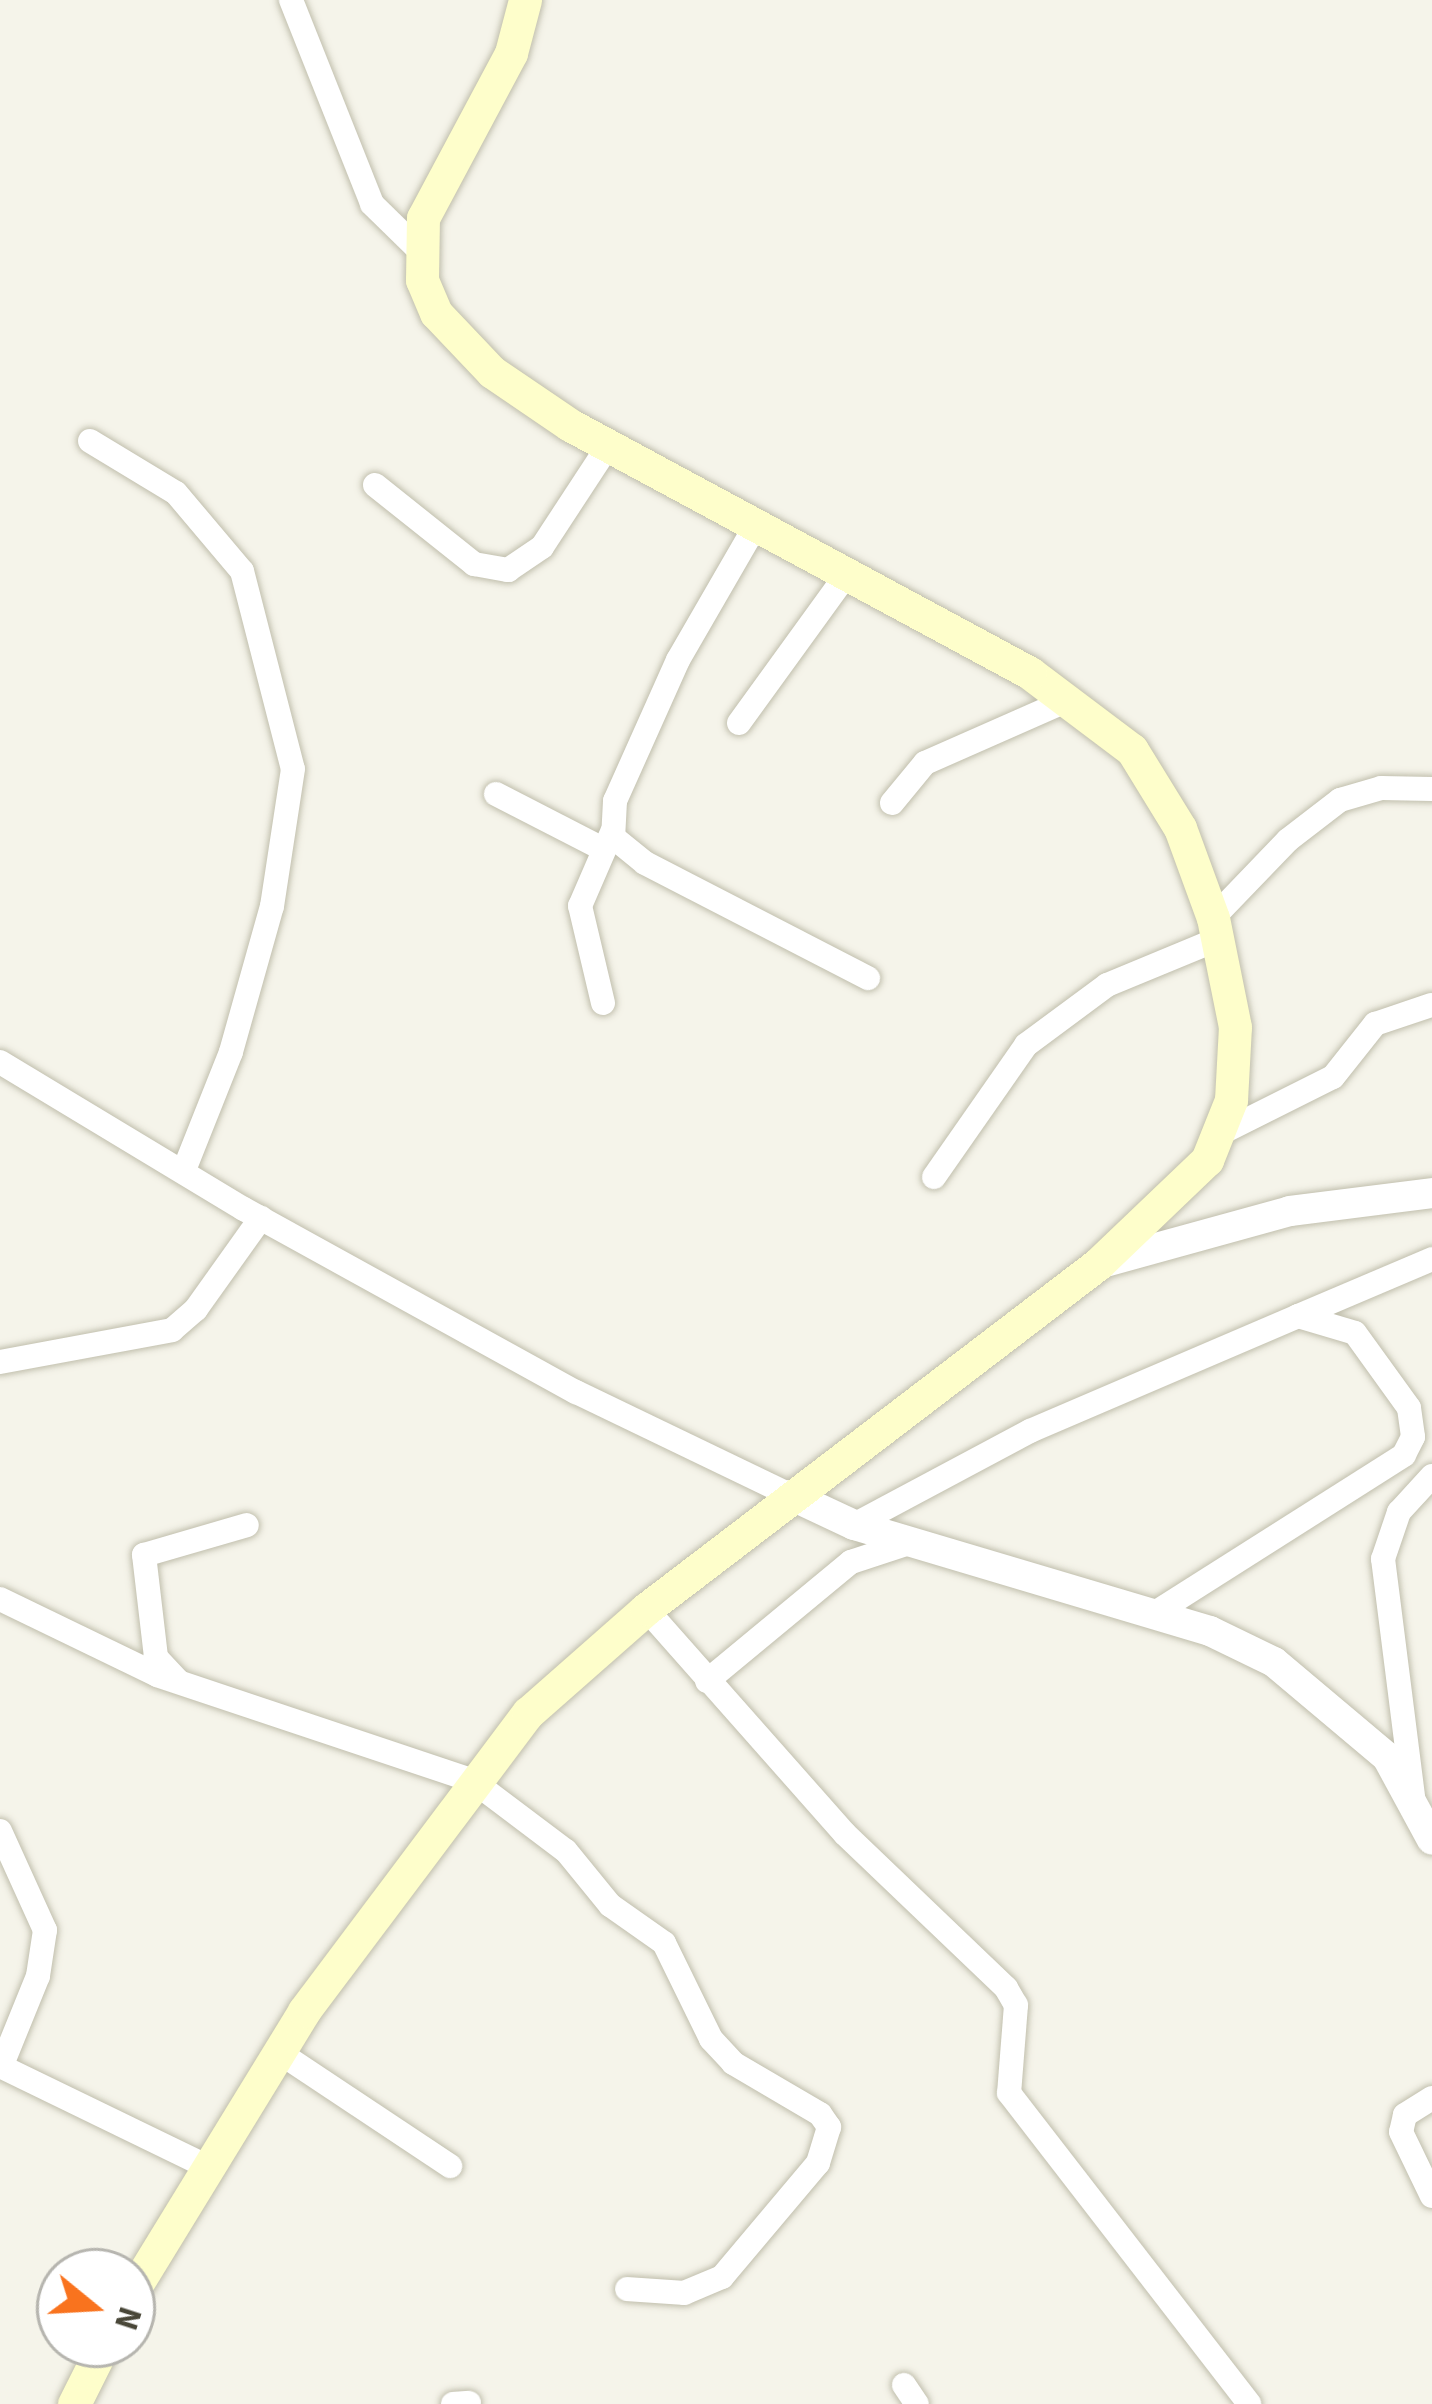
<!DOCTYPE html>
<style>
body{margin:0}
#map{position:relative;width:1432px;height:2404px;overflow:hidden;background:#f5f4ea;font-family:"Source Sans 3",sans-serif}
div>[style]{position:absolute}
.roads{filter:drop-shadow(0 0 3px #c1bfad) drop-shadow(0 0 3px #c1bfad)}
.minor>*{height:24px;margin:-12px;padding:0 12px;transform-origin:12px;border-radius:12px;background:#fff}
.tertiary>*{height:30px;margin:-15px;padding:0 15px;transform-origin:15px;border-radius:15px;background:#fff}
.secondary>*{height:33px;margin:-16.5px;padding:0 16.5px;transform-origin:16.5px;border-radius:16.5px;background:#fefecb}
span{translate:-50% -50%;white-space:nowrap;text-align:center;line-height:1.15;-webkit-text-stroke:10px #fff;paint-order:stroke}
.north{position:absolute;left:36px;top:2248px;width:120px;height:120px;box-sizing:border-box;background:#fff;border:3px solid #b6b5af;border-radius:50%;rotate:108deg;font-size:33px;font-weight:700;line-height:48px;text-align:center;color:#494738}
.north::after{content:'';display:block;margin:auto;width:42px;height:54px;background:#f9731e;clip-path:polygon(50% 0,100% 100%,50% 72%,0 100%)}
</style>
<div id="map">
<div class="roads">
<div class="minor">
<i style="left:291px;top:0;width:219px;rotate:68.3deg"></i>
<i style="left:372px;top:204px;width:64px;rotate:44.4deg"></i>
<i style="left:90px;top:441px;width:100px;rotate:31.2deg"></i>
<i style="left:176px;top:493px;width:102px;rotate:49.8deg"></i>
<i style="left:242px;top:571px;width:204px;rotate:75.6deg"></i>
<i style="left:293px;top:769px;width:139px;rotate:98.7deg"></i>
<i style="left:272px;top:906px;width:152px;rotate:105.7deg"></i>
<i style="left:231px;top:1052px;width:127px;rotate:111.7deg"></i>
<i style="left:375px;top:485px;width:127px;rotate:38.6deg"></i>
<i style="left:474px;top:564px;width:35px;rotate:10deg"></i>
<i style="left:508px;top:570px;width:41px;rotate:-34.1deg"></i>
<i style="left:542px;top:547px;width:121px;rotate:-56.8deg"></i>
<i style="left:756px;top:525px;width:156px;rotate:120deg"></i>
<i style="left:678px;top:660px;width:154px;rotate:114.1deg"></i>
<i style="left:615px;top:801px;width:36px;rotate:93deg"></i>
<i style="left:613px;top:837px;width:41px;rotate:39.1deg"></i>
<i style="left:645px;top:863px;width:251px;rotate:27.3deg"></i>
<i style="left:739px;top:723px;width:184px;rotate:-54.1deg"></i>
<i style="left:496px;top:794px;width:120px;rotate:27.2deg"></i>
<i style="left:892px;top:803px;width:52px;rotate:-50.5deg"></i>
<i style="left:925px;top:763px;width:158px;rotate:-23.8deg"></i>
<i style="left:1213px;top:918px;width:108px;rotate:-46.1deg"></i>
<i style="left:1288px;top:840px;width:66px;rotate:-37.6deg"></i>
<i style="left:1340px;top:800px;width:43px;rotate:-16.3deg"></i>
<i style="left:1381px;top:788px;width:51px;rotate:1.1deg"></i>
<i style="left:603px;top:1003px;width:100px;rotate:-103.3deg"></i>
<i style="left:580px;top:906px;width:81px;rotate:-66.6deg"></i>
<i style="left:0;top:1062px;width:285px;rotate:31.1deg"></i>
<i style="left:244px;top:1209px;width:379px;rotate:28.9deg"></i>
<i style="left:576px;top:1392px;width:237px;rotate:25.7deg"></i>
<i style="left:1221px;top:1133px;width:125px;rotate:-26.6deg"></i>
<i style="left:1333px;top:1077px;width:68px;rotate:-51.6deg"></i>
<i style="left:1375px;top:1024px;width:59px;rotate:-18.7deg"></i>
<i style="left:934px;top:1177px;width:161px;rotate:-55.1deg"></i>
<i style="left:1026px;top:1045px;width:101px;rotate:-36.5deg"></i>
<i style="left:1107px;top:985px;width:120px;rotate:-22.5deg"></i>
<i style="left:1298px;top:1316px;width:146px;rotate:-23deg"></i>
<i style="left:0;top:1362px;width:175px;rotate:-10.5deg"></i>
<i style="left:172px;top:1330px;width:32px;rotate:-41deg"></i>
<i style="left:196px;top:1309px;width:112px;rotate:-54.5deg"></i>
<i style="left:854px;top:1525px;width:200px;rotate:-28.1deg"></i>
<i style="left:1030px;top:1431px;width:292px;rotate:-23.2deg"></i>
<i style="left:1298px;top:1316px;width:59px;rotate:16.6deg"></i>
<i style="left:1355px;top:1333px;width:92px;rotate:54.2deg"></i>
<i style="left:1409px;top:1408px;width:29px;rotate:82deg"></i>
<i style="left:1413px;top:1437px;width:20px;rotate:117deg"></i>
<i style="left:1404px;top:1455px;width:295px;rotate:147.6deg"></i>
<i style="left:0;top:1599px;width:174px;rotate:25.8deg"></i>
<i style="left:157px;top:1675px;width:333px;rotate:18.5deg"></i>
<i style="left:473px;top:1781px;width:116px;rotate:37deg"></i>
<i style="left:566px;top:1851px;width:70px;rotate:50.8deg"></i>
<i style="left:610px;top:1905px;width:66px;rotate:35.1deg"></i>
<i style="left:664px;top:1943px;width:107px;rotate:63.9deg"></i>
<i style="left:711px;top:2039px;width:33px;rotate:47deg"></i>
<i style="left:733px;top:2063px;width:101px;rotate:30.4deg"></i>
<i style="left:820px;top:2114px;width:16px;rotate:55deg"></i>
<i style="left:829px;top:2127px;width:38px;rotate:107deg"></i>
<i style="left:818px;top:2163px;width:149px;rotate:130.1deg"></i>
<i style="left:722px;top:2277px;width:41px;rotate:157.2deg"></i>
<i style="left:684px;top:2293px;width:57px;rotate:-176deg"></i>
<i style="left:646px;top:1609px;width:300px;rotate:48.5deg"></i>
<i style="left:845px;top:1834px;width:223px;rotate:43.7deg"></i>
<i style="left:1006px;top:1988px;width:20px;rotate:60deg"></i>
<i style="left:1016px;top:2005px;width:88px;rotate:94.5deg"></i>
<i style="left:1009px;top:2093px;width:393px;rotate:52.3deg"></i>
<i style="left:178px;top:1681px;width:33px;rotate:-133deg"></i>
<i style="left:156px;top:1657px;width:103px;rotate:-96.7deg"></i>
<i style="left:144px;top:1555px;width:107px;rotate:-16.2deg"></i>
<i style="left:707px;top:1681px;width:187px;rotate:-39.6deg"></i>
<i style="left:851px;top:1562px;width:64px;rotate:-18.2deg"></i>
<i style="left:1413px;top:1796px;width:239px;rotate:-97.2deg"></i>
<i style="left:1383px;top:1559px;width:50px;rotate:-71.2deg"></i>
<i style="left:1399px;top:1512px;width:49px;rotate:-47.5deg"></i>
<i style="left:0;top:1831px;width:109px;rotate:65.6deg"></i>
<i style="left:45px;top:1930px;width:47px;rotate:98.7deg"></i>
<i style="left:38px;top:1976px;width:98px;rotate:112.1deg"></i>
<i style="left:277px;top:2051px;width:208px;rotate:33.6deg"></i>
<i style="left:0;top:2066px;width:227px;rotate:25.9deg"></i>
<i style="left:1432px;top:2098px;width:32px;rotate:148deg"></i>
<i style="left:1405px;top:2115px;width:17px;rotate:103deg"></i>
<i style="left:1401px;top:2132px;width:71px;rotate:64.2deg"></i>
<i style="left:904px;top:2385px;width:23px;rotate:56deg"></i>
<i style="left:453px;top:2404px;width:16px;rotate:-4deg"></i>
</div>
<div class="tertiary">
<i style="left:1098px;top:1264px;width:199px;rotate:-15.4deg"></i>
<i style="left:1290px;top:1211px;width:143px;rotate:-7.2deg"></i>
<i style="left:790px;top:1495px;width:71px;rotate:25.1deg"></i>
<i style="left:854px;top:1525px;width:371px;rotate:16.6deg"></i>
<i style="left:1210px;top:1631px;width:71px;rotate:25.8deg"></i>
<i style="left:1274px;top:1662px;width:148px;rotate:40.1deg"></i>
<i style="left:1387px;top:1757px;width:94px;rotate:61.5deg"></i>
</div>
<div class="secondary">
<i style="left:132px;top:2292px;width:329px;rotate:-58.5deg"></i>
<i style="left:304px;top:2011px;width:373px;rotate:-53.1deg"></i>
<i style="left:528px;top:1713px;width:157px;rotate:-41.4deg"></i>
<i style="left:646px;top:1609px;width:569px;rotate:-37.35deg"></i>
<i style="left:1098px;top:1264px;width:151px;rotate:-43.7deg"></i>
<i style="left:1207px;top:1160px;width:65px;rotate:-68.2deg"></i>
<i style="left:1231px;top:1100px;width:73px;rotate:-86.9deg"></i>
<i style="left:1235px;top:1027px;width:111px;rotate:-101.4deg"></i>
<i style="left:1213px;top:918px;width:96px;rotate:-110.1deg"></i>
<i style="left:1180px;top:828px;width:92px;rotate:-121.6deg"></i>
<i style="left:1132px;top:750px;width:128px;rotate:-143deg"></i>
<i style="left:1030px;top:673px;width:523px;rotate:-151.67deg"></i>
<i style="left:570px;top:425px;width:94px;rotate:-145.8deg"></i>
<i style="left:492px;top:372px;width:81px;rotate:-133.5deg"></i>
<i style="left:436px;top:313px;width:36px;rotate:-113deg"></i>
<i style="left:422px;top:280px;width:62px;rotate:-89.1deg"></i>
<i style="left:423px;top:218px;width:187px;rotate:-61.9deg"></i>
<i style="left:511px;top:53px;width:55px;rotate:-75.2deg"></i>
<i style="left:74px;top:2404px;width:67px;rotate:-63.4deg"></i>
</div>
</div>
<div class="north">N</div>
</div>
